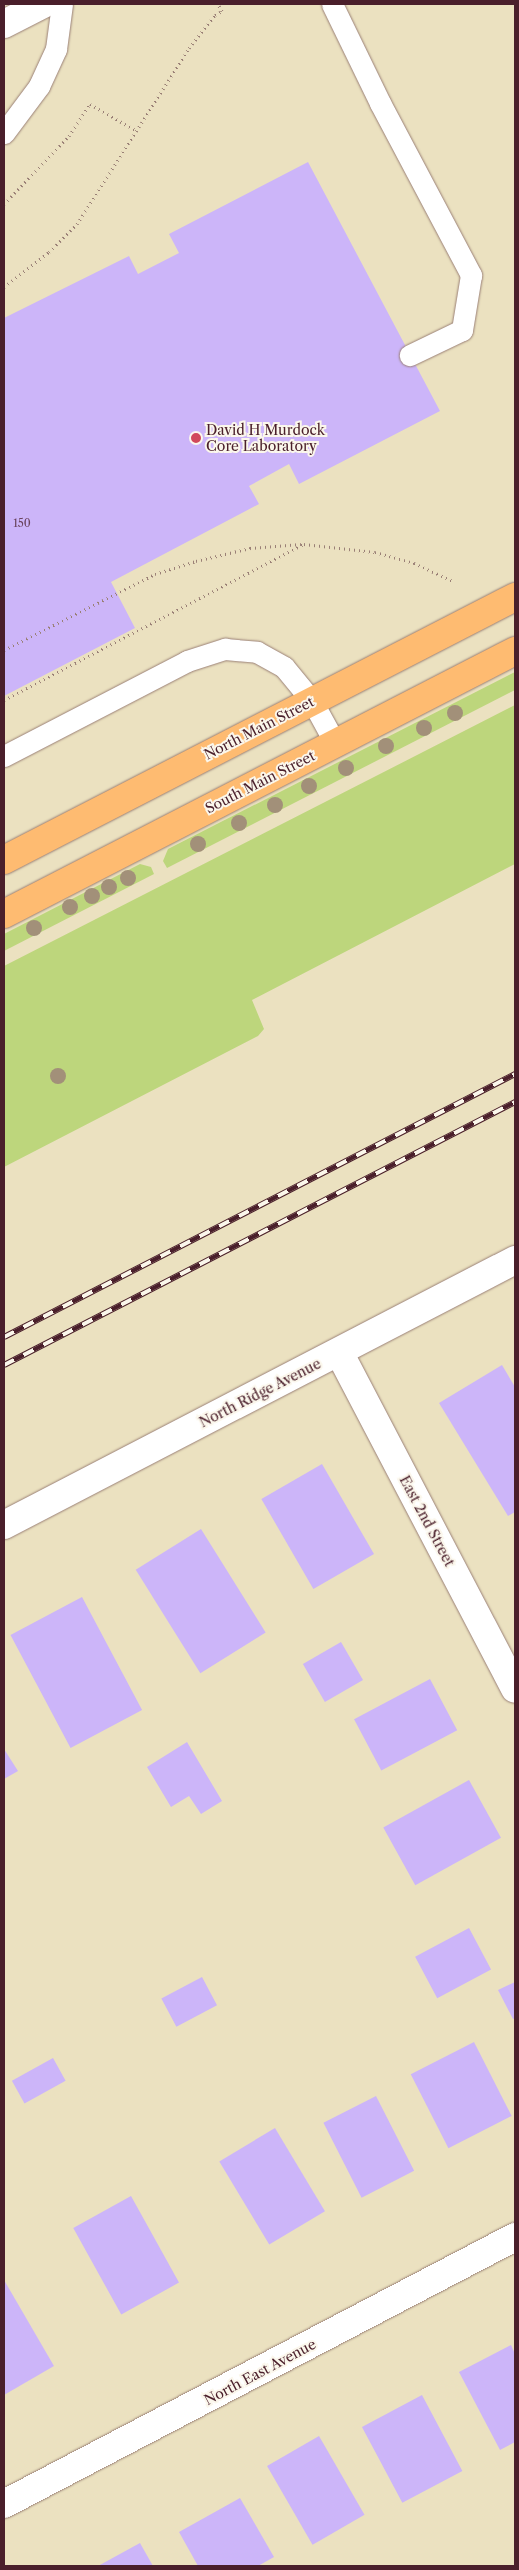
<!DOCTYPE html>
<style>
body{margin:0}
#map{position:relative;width:519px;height:2570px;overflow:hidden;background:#ebe1c0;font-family:"Libre Caslon Text",serif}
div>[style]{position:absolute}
.green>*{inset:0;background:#bdd67c}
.building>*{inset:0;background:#ccb5f9;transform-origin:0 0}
.path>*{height:3px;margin-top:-1.5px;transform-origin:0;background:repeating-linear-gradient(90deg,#9a8076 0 1px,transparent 0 5px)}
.roads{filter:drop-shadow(0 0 1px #9a8076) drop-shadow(0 0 1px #9a8076)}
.service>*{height:21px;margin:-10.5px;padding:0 10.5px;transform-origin:10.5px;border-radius:10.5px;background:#fff}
.minor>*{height:28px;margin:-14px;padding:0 14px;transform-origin:14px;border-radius:14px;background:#fff}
.tertiary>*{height:28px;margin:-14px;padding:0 14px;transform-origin:14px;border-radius:14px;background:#fff}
.primary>*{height:28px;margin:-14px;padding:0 14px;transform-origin:14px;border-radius:14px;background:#febb71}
.rail>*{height:5.5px;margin-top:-2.75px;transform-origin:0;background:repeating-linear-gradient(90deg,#fbf7ec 0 11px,#4a1f2b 0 22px);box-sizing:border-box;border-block:1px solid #4a1f2b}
.trees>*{width:16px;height:16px;margin:-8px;border-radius:50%;background:#a29079}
.dots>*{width:14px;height:14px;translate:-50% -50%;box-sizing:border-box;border:2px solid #fbf7ec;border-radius:50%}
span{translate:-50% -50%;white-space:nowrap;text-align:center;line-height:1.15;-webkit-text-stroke:4px #fbf7ec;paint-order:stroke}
.number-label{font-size:11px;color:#6a445e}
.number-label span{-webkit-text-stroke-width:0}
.poi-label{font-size:14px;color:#4a1f2b}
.left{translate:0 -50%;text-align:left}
.street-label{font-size:14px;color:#4a1f2b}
.frame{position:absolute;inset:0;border:5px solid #4a1f2b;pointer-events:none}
</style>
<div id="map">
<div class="green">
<i style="clip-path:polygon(515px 672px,515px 690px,167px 868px,163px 861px,168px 849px)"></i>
<i style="clip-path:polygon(515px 705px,515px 864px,252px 1000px,264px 1029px,258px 1036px,4px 1167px,4px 966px)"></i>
<i style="clip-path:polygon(140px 864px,151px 867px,154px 874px,4px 951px,4px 934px)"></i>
</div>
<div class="building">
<i style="clip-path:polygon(308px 162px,440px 411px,299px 484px,289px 464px,249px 486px,259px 504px,111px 582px,135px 628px,4px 696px,4px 318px,129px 256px,138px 274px,179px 253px,169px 234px)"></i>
<i style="clip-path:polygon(502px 1365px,515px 1387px,515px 1512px,508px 1516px,439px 1403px)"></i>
<i style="left:322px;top:1464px;width:104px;height:70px;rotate:60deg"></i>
<i style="left:201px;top:1529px;width:122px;height:77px;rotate:58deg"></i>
<i style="left:82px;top:1597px;width:128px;height:81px;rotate:62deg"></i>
<i style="left:341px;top:1642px;width:44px;height:44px;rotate:60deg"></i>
<i style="left:430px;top:1679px;width:58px;height:86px;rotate:62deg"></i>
<i style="clip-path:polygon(187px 1742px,222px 1801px,201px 1814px,189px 1796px,171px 1807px,147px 1767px)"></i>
<i style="clip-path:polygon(4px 1749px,18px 1771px,4px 1779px)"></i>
<i style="left:469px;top:1780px;width:66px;height:98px;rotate:61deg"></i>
<i style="left:469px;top:1928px;width:47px;height:61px;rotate:62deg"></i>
<i style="left:202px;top:1977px;width:32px;height:46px;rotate:62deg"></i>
<i style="clip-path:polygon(515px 1982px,515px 2018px,513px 2019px,498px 1990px)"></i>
<i style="left:474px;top:2042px;width:83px;height:71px;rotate:63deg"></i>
<i style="left:53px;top:2058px;width:26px;height:47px;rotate:61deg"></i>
<i style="left:376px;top:2096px;width:84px;height:59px;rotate:63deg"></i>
<i style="left:275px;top:2128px;width:97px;height:65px;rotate:59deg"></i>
<i style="left:131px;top:2196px;width:99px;height:66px;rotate:61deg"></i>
<i style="clip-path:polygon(4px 2280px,54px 2366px,4px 2395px)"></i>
<i style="clip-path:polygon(511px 2345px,515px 2354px,515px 2442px,500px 2450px,459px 2372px)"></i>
<i style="left:422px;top:2395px;width:86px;height:68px;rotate:62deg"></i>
<i style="left:319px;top:2436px;width:91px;height:60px;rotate:60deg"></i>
<i style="clip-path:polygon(240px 2498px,274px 2557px,258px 2566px,198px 2566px,179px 2532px)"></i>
<i style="clip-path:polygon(140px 2543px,153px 2566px,98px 2566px)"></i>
</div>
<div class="path">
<i style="left:4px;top:204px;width:94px;rotate:-46.3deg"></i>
<i style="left:69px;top:136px;width:38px;rotate:-57deg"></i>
<i style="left:90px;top:104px;width:54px;rotate:29.9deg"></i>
<i style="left:4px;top:287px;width:57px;rotate:-37.9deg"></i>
<i style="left:49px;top:252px;width:40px;rotate:-45deg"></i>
<i style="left:77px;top:224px;width:209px;rotate:-57.5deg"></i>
<i style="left:189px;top:48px;width:42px;rotate:-51.8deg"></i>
<i style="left:215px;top:15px;width:8px;rotate:-30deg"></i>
<i style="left:222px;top:11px;width:8px;rotate:-120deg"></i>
<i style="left:4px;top:650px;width:169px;rotate:-26.7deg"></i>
<i style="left:155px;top:574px;width:43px;rotate:-17.6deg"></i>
<i style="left:196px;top:561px;width:56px;rotate:-13.5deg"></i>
<i style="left:250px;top:548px;width:51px;rotate:-4.5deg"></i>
<i style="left:4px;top:700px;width:338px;rotate:-27.5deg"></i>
<i style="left:304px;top:544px;width:71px;rotate:6.4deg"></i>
<i style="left:375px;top:552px;width:41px;rotate:15.8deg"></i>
<i style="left:414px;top:563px;width:43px;rotate:24.8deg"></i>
</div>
<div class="roads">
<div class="service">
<i style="left:332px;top:4px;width:110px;rotate:64.1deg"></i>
<i style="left:380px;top:103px;width:195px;rotate:62.1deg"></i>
<i style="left:471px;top:275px;width:56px;rotate:99.3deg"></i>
<i style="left:462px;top:330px;width:58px;rotate:154.3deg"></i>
<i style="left:4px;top:133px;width:59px;rotate:-53.3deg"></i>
<i style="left:39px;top:86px;width:41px;rotate:-65.3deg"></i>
<i style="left:56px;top:49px;width:45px;rotate:-82.4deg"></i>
<i style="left:4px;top:756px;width:206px;rotate:-27.4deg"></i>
<i style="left:187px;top:661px;width:40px;rotate:-18deg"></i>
<i style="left:225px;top:649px;width:32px;rotate:5deg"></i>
<i style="left:257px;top:652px;width:31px;rotate:29deg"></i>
<i style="left:284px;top:667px;width:44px;rotate:50.5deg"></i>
<i style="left:312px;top:701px;width:48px;rotate:61.3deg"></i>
</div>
<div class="minor">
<i style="left:4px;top:24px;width:44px;rotate:-27.1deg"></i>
<i style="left:339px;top:1352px;width:380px;rotate:62.4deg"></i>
<i style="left:4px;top:2504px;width:577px;rotate:-27.59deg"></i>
</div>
<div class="tertiary">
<i style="left:4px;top:1525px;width:576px;rotate:-27.41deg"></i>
</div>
<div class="primary">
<i style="left:4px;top:860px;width:575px;rotate:-27.23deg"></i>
<i style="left:4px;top:914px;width:575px;rotate:-27.23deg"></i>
</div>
</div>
<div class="rail">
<i style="left:4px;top:1337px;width:575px;rotate:-27.23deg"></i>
<i style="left:4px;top:1365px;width:575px;rotate:-27.23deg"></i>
</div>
<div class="trees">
<i style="left:455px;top:713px"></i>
<i style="left:424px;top:728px"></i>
<i style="left:386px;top:746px"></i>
<i style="left:346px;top:768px"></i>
<i style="left:309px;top:786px"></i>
<i style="left:275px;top:805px"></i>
<i style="left:239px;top:823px"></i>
<i style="left:198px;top:844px"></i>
<i style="left:128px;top:878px"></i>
<i style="left:109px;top:887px"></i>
<i style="left:92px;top:896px"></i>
<i style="left:70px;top:907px"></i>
<i style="left:34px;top:928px"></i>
<i style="left:58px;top:1076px"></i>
</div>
<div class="dots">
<i style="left:196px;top:438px;background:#d1495b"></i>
</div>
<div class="number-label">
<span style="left:22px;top:523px">150</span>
</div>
<div class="poi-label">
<span class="left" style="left:206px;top:438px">David H Murdock<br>Core Laboratory</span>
</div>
<div class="street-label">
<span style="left:259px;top:728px;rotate:-27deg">North Main Street</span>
<span style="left:260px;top:782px;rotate:-27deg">South Main Street</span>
<span style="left:260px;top:1393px;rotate:-27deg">North Ridge Avenue</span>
<span style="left:427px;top:1521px;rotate:62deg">East 2nd Street</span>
<span style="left:260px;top:2372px;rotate:-28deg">North East Avenue</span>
</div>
<div class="frame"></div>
</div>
